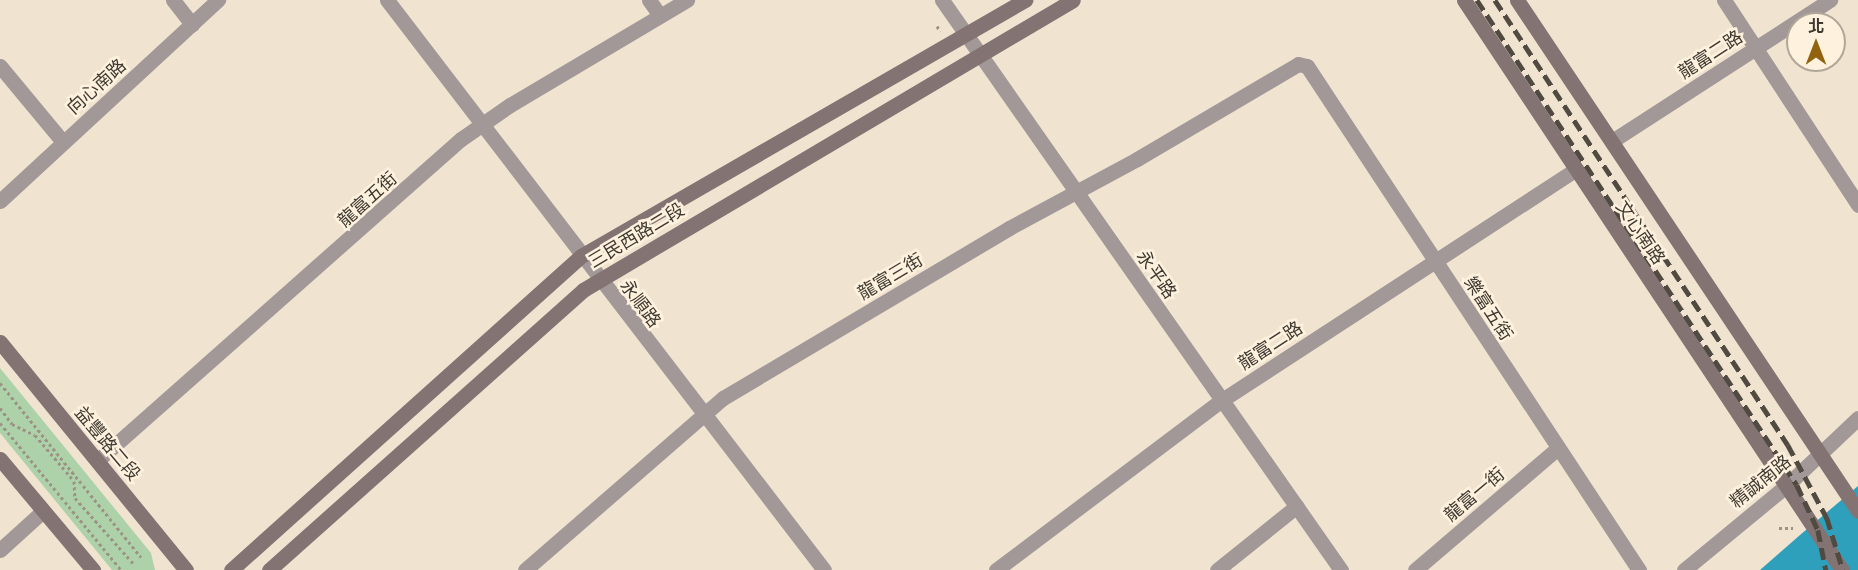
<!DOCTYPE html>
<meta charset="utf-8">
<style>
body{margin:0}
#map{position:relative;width:1858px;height:570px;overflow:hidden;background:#f0e4d0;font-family:"Noto Serif","Noto Sans TC",serif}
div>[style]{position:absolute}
.green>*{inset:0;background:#add2aa}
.water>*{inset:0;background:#2fa0bb}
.path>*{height:3px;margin-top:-1.5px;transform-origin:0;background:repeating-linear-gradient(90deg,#9c9385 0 3px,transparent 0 6px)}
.street>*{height:15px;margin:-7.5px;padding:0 7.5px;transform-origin:7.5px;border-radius:7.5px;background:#a39898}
.secondary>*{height:15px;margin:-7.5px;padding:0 7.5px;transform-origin:7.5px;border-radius:7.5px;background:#837373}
.rail>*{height:4.5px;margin-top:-2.25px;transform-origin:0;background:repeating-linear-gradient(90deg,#504a41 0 12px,transparent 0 18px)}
span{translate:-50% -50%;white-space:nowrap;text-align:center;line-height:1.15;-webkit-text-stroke:5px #fef1dd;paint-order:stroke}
.street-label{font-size:18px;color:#3e3931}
.north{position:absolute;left:1786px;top:12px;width:60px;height:60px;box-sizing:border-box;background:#fef1dd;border:2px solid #b1a798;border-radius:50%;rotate:0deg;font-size:16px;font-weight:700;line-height:24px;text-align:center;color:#3e3931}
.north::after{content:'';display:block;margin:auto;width:21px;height:27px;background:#91630e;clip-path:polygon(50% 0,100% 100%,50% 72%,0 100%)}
</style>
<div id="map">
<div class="green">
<i style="clip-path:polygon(0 368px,151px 553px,155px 570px,112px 570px,0 433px)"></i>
</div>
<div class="water">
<i style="clip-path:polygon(1858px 486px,1858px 570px,1760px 570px,1800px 535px)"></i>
</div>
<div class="path">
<i style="left:937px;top:26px;width:6px;rotate:59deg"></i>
<i style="left:0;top:383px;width:224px;rotate:51deg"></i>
<i style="left:0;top:408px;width:20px;rotate:53deg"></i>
<i style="left:12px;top:424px;width:25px;rotate:26deg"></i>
<i style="left:35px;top:435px;width:60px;rotate:49.7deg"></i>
<i style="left:74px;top:481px;width:17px;rotate:87deg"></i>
<i style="left:75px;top:498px;width:87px;rotate:48.3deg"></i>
<i style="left:0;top:423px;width:190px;rotate:50.5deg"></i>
<i style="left:1779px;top:528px;width:14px"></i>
</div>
<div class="street">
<i style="left:173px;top:0;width:31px;rotate:52deg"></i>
<i style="left:387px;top:0;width:718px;rotate:52.52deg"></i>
<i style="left:649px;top:0;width:19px;rotate:55deg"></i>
<i style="left:942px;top:0;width:696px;rotate:55.01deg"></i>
<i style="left:1724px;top:0;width:245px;rotate:56.8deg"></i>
<i style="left:0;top:66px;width:99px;rotate:50.3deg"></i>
<i style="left:1612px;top:141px;width:260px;rotate:-32.9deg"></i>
<i style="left:0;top:201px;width:297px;rotate:-42.7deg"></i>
<i style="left:98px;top:460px;width:485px;rotate:-41.5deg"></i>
<i style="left:461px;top:139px;width:60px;rotate:-34.8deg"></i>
<i style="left:510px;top:105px;width:206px;rotate:-30.7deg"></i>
<i style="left:0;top:550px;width:58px;rotate:-42.2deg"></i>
<i style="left:525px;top:570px;width:262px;rotate:-41deg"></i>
<i style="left:723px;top:398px;width:333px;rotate:-30.7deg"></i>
<i style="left:1009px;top:228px;width:145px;rotate:-28.3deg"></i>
<i style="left:1137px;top:159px;width:187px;rotate:-30.5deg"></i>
<i style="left:1298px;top:64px;width:9px;rotate:13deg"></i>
<i style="left:1307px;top:66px;width:604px;rotate:56.63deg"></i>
<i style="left:996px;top:570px;width:283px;rotate:-37deg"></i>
<i style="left:1222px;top:400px;width:423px;rotate:-33.1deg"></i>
<i style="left:1217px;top:570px;width:102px;rotate:-38.7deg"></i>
<i style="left:1415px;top:570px;width:188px;rotate:-40.5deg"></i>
<i style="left:1684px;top:570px;width:132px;rotate:-39.5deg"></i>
<i style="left:1786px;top:486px;width:99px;rotate:-43.4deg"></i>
</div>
<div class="secondary">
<i style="left:1464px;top:0;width:684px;rotate:56.45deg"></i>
<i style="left:1517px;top:0;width:614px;rotate:56.28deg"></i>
<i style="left:0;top:342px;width:294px;rotate:50.8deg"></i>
<i style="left:0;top:459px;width:145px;rotate:50deg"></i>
<i style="left:231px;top:570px;width:470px;rotate:-41.9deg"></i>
<i style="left:581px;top:256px;width:513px;rotate:-29.97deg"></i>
<i style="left:269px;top:570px;width:421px;rotate:-41.7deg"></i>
<i style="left:583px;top:290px;width:569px;rotate:-30.62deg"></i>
</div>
<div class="rail">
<i style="left:1477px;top:0;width:581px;rotate:56.58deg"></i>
<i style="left:1797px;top:485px;width:50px;rotate:65deg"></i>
<i style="left:1818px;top:530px;width:41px;rotate:78.7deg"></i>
<i style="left:1495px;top:0;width:533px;rotate:56.64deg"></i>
<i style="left:1788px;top:445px;width:83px;rotate:61.9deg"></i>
<i style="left:1827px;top:518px;width:54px;rotate:72.9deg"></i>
</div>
<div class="street-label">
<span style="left:1710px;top:54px;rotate:-33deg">龍富二路</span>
<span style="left:96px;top:86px;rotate:-42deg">向心南路</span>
<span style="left:367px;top:199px;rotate:-42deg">龍富五街</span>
<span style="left:1641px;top:232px;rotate:56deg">文心南路</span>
<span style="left:636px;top:235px;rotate:-31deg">三民西路二段</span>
<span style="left:1157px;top:274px;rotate:55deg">永平路</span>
<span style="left:890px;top:276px;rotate:-31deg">龍富三街</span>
<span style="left:641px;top:303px;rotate:53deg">永順路</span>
<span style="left:1489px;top:308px;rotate:57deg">樂富五街</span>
<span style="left:1270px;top:345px;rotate:-33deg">龍富二路</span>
<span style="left:108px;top:443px;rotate:50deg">益豐路二段</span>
<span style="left:1760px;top:481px;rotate:-39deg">精誠南路</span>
<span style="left:1474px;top:494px;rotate:-40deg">龍富一街</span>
</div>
<div class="north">北</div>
</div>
